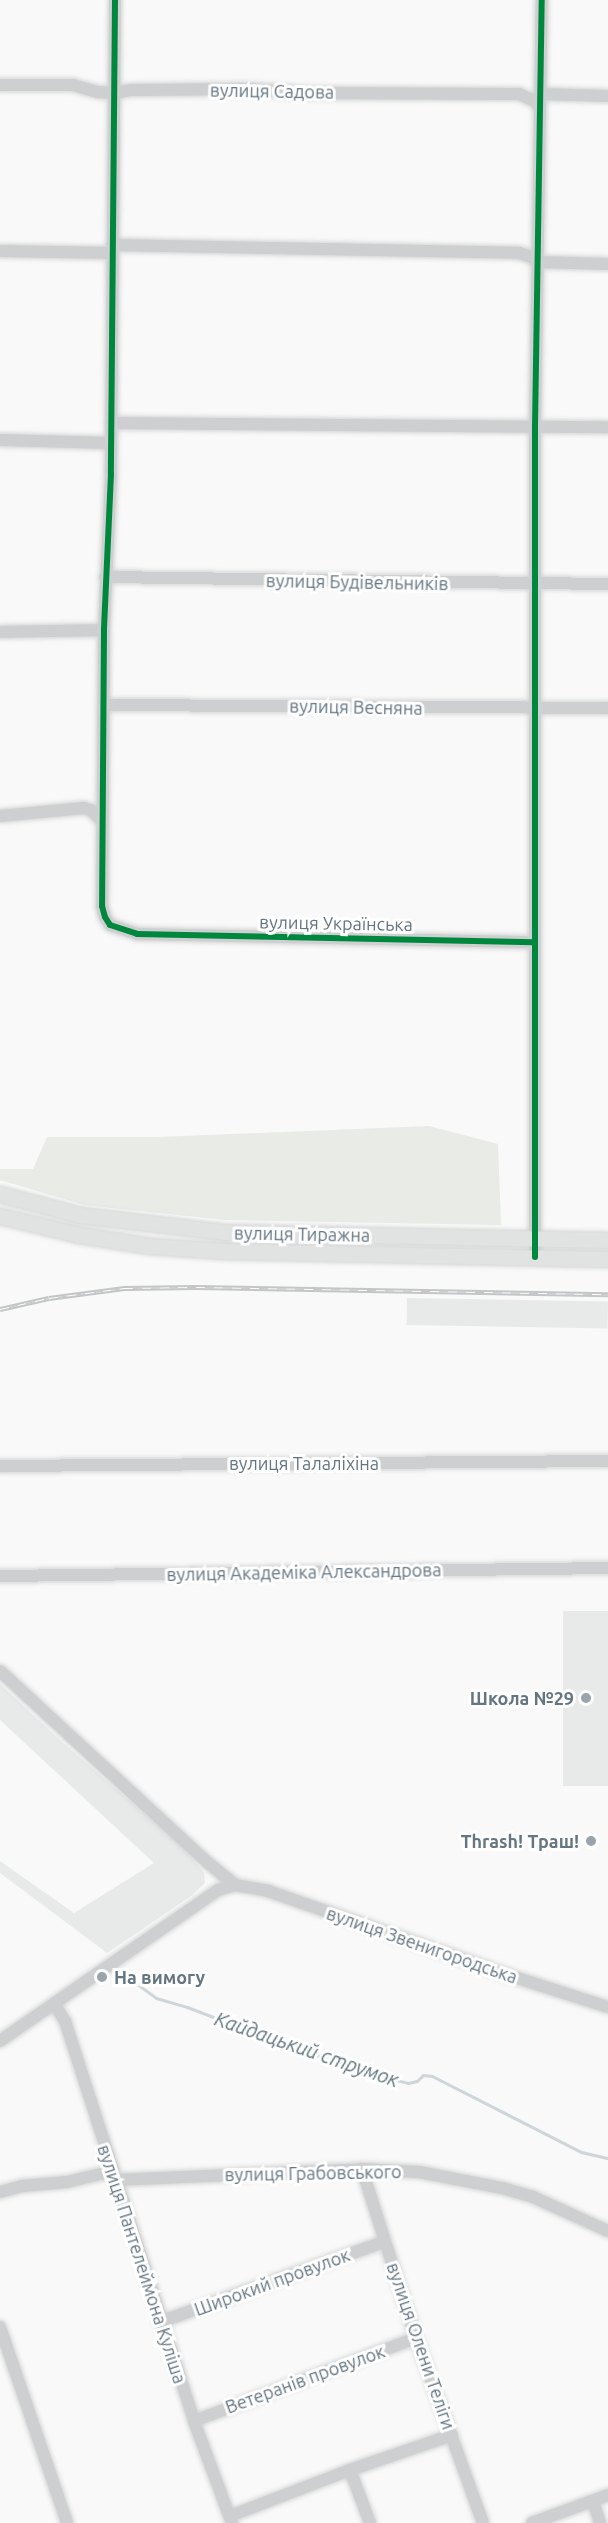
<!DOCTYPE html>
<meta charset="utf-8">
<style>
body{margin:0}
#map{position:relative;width:608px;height:2523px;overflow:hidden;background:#f9f9f9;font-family:Ubuntu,sans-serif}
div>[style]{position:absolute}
.built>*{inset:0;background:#e8e9e9;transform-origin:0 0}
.green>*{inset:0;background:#e8ebe6}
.stream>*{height:3px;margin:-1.5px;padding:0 1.5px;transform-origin:1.5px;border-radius:1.5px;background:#ced6d9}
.roads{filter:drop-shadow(0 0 2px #d5d6d7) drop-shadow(0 0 2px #d5d6d7)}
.minor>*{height:12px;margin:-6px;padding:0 6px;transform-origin:6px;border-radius:6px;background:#cecfd0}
.major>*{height:15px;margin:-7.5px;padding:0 7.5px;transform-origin:7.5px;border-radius:7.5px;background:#e1e2e2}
.rail>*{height:5px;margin-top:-2.5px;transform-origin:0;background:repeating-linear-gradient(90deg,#fff 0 9px,#c3c5c6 0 18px);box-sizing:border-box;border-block:2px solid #c3c5c6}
.cycleway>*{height:6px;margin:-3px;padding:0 3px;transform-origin:3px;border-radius:3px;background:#00873e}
.dots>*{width:16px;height:16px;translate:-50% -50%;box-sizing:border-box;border:3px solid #fff;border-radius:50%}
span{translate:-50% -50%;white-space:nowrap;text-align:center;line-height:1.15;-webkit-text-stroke:6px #fff;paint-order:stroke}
.street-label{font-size:18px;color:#657683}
.poi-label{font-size:18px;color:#657683;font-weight:700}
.right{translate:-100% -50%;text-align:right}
.left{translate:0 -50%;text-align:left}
.water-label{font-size:20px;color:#60757c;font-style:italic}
</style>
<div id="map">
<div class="built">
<i style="left:407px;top:1298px;width:201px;height:27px;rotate:1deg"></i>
<i style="left:563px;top:1611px;width:45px;height:175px"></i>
<i style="clip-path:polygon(0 1684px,63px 1743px,184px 1848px,204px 1873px,205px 1883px,191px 1896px,107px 1953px,0 1873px,0 1861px,74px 1913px,154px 1863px,0 1720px)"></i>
</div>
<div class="green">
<i style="clip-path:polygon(429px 1126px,498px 1144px,501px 1225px,225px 1220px,84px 1205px,0 1180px,0 1169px,33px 1169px,47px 1137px,159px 1137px)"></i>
</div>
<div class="stream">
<i style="left:137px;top:1984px;width:24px;rotate:36deg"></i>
<i style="left:156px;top:1998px;width:32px;rotate:16deg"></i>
<i style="left:187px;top:2007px;width:121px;rotate:20.8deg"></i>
<i style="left:300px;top:2050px;width:101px;rotate:17.4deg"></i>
<i style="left:396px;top:2080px;width:12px;rotate:14deg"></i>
<i style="left:408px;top:2083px;width:9px;rotate:-13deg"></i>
<i style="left:417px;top:2081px;width:8px;rotate:-45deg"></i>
<i style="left:423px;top:2075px;width:9px;rotate:6deg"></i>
<i style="left:432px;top:2076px;width:167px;rotate:27deg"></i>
<i style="left:581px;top:2152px;width:28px;rotate:13deg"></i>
</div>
<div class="roads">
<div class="minor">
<i style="left:115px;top:0;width:474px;rotate:90.5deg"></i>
<i style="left:111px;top:474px;width:156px;rotate:92.6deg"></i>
<i style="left:104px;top:630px;width:276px;rotate:90.4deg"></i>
<i style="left:102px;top:906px;width:11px;rotate:75deg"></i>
<i style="left:105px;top:917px;width:9px;rotate:58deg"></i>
<i style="left:110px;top:925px;width:28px;rotate:18deg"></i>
<i style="left:137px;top:934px;width:397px;rotate:1.2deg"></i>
<i style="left:0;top:85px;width:73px"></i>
<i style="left:73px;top:85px;width:26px;rotate:16deg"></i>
<i style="left:98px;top:92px;width:15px;rotate:4deg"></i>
<i style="left:113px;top:93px;width:18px;rotate:-9deg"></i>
<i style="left:131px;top:90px;width:116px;rotate:-0.5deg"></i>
<i style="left:247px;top:89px;width:62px;rotate:3.7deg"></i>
<i style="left:309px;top:93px;width:210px;rotate:0.3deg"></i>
<i style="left:519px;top:94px;width:17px;rotate:24deg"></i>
<i style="left:535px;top:101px;width:9px;rotate:58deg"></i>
<i style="left:540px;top:94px;width:68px;rotate:1.7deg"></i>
<i style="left:112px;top:245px;width:407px;rotate:1.1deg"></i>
<i style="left:519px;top:253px;width:13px;rotate:18deg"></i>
<i style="left:531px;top:257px;width:8px;rotate:40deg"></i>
<i style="left:537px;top:262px;width:71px;rotate:1.6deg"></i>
<i style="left:0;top:251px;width:112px;rotate:1deg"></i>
<i style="left:111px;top:423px;width:497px;rotate:0.5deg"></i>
<i style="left:0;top:440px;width:111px;rotate:1.5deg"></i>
<i style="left:105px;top:577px;width:503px;rotate:0.8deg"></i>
<i style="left:0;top:632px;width:104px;rotate:-1.1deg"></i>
<i style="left:104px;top:705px;width:504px;rotate:0.34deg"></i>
<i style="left:0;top:816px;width:84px;rotate:-5.4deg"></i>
<i style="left:84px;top:808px;width:7px;rotate:16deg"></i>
<i style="left:91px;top:810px;width:16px;rotate:45deg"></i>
<i style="left:535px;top:1257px;width:830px;rotate:-90deg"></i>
<i style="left:535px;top:427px;width:427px;rotate:-89.1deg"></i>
<i style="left:0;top:1466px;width:608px;rotate:-0.47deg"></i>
<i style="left:0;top:1576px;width:608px;rotate:-0.75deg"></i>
<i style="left:0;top:1671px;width:282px;rotate:42.7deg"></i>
<i style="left:207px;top:1862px;width:36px;rotate:39deg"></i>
<i style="left:235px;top:1885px;width:34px;rotate:10deg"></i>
<i style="left:268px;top:1891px;width:251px;rotate:19.3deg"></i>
<i style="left:505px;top:1974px;width:108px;rotate:17.8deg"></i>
<i style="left:55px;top:2005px;width:19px;rotate:58deg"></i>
<i style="left:65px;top:2021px;width:420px;rotate:72.1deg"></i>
<i style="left:194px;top:2421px;width:109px;rotate:69.6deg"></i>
<i style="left:0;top:2041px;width:265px;rotate:-34.7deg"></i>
<i style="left:218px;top:1890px;width:18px;rotate:-16deg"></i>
<i style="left:362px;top:2169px;width:177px;rotate:72.3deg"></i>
<i style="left:416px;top:2338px;width:197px;rotate:70.1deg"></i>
<i style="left:115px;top:2180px;width:247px;rotate:-2.5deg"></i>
<i style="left:362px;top:2169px;width:57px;rotate:3deg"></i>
<i style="left:419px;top:2172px;width:85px;rotate:10.9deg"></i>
<i style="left:502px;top:2188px;width:32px;rotate:16deg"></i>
<i style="left:533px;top:2197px;width:82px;rotate:24.4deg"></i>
<i style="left:0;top:2192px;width:24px;rotate:-15deg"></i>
<i style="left:23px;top:2186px;width:44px;rotate:-5.2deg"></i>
<i style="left:67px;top:2182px;width:47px;rotate:-13.4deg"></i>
<i style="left:160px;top:2322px;width:238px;rotate:-19.7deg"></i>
<i style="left:0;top:2327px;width:207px;rotate:71.1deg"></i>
<i style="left:194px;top:2421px;width:237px;rotate:-20.5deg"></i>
<i style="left:350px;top:2470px;width:57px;rotate:69.3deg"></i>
<i style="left:593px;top:2501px;width:23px;rotate:72deg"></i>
<i style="left:230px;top:2516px;width:129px;rotate:-21deg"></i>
<i style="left:350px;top:2470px;width:108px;rotate:-18.9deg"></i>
<i style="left:532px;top:2523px;width:81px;rotate:-20.2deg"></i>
</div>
<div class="major">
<i style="left:0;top:1194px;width:83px;rotate:14.7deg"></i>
<i style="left:80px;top:1215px;width:145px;rotate:6.7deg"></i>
<i style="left:224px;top:1232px;width:384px;rotate:1.2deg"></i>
<i style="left:0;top:1216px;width:81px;rotate:13.5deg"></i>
<i style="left:79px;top:1235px;width:72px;rotate:8.8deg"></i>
<i style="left:150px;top:1246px;width:74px;rotate:3.9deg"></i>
<i style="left:224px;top:1251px;width:384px;rotate:1.2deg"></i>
</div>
</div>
<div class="rail">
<i style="left:0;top:1309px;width:50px;rotate:-12.7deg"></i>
<i style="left:49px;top:1298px;width:76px;rotate:-7.6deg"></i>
<i style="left:124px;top:1288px;width:72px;rotate:-0.8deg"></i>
<i style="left:196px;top:1287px;width:412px;rotate:1deg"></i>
</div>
<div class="cycleway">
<i style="left:115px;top:0;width:474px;rotate:90.5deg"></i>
<i style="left:111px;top:474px;width:156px;rotate:92.6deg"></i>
<i style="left:104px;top:630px;width:276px;rotate:90.4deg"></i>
<i style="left:102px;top:906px;width:11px;rotate:75deg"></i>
<i style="left:105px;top:917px;width:9px;rotate:58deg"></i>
<i style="left:110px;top:925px;width:28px;rotate:18deg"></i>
<i style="left:137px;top:934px;width:397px;rotate:1.2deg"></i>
<i style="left:535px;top:1257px;width:830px;rotate:-90deg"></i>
<i style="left:535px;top:427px;width:427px;rotate:-89.1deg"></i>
</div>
<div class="dots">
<i style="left:586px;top:1698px;background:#99a4ac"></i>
<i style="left:591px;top:1841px;background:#99a4ac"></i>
<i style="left:102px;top:1977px;background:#99a4ac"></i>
</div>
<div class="street-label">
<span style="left:272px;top:91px;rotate:1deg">вулиця Садова</span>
<span style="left:357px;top:582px;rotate:1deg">вулиця Будівельників</span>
<span style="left:356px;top:707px;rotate:1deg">вулиця Весняна</span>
<span style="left:336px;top:923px;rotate:1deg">вулиця Українська</span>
<span style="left:302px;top:1234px;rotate:1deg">вулиця Тиражна</span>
<span style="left:304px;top:1463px">вулиця Талаліхіна</span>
<span style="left:304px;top:1572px;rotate:-1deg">вулиця Академіка Александрова</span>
<span style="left:422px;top:1945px;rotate:19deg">вулиця Звенигородська</span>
<span style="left:313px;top:2173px;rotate:-1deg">вулиця Грабовського</span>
<span style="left:142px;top:2264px;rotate:72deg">вулиця Пантелеймона Куліша</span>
<span style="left:272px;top:2282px;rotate:-20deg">Широкий провулок</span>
<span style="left:421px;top:2346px;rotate:71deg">вулиця Олени Теліги</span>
<span style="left:305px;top:2379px;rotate:-20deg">Ветеранів провулок</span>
</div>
<div class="poi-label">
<span class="right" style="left:574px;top:1698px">Школа №29</span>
<span class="right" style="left:579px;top:1841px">Thrash! Траш!</span>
<span class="left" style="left:114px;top:1977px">На вимогу</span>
</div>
<div class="water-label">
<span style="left:307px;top:2049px;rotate:19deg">Кайдацький струмок</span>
</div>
</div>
